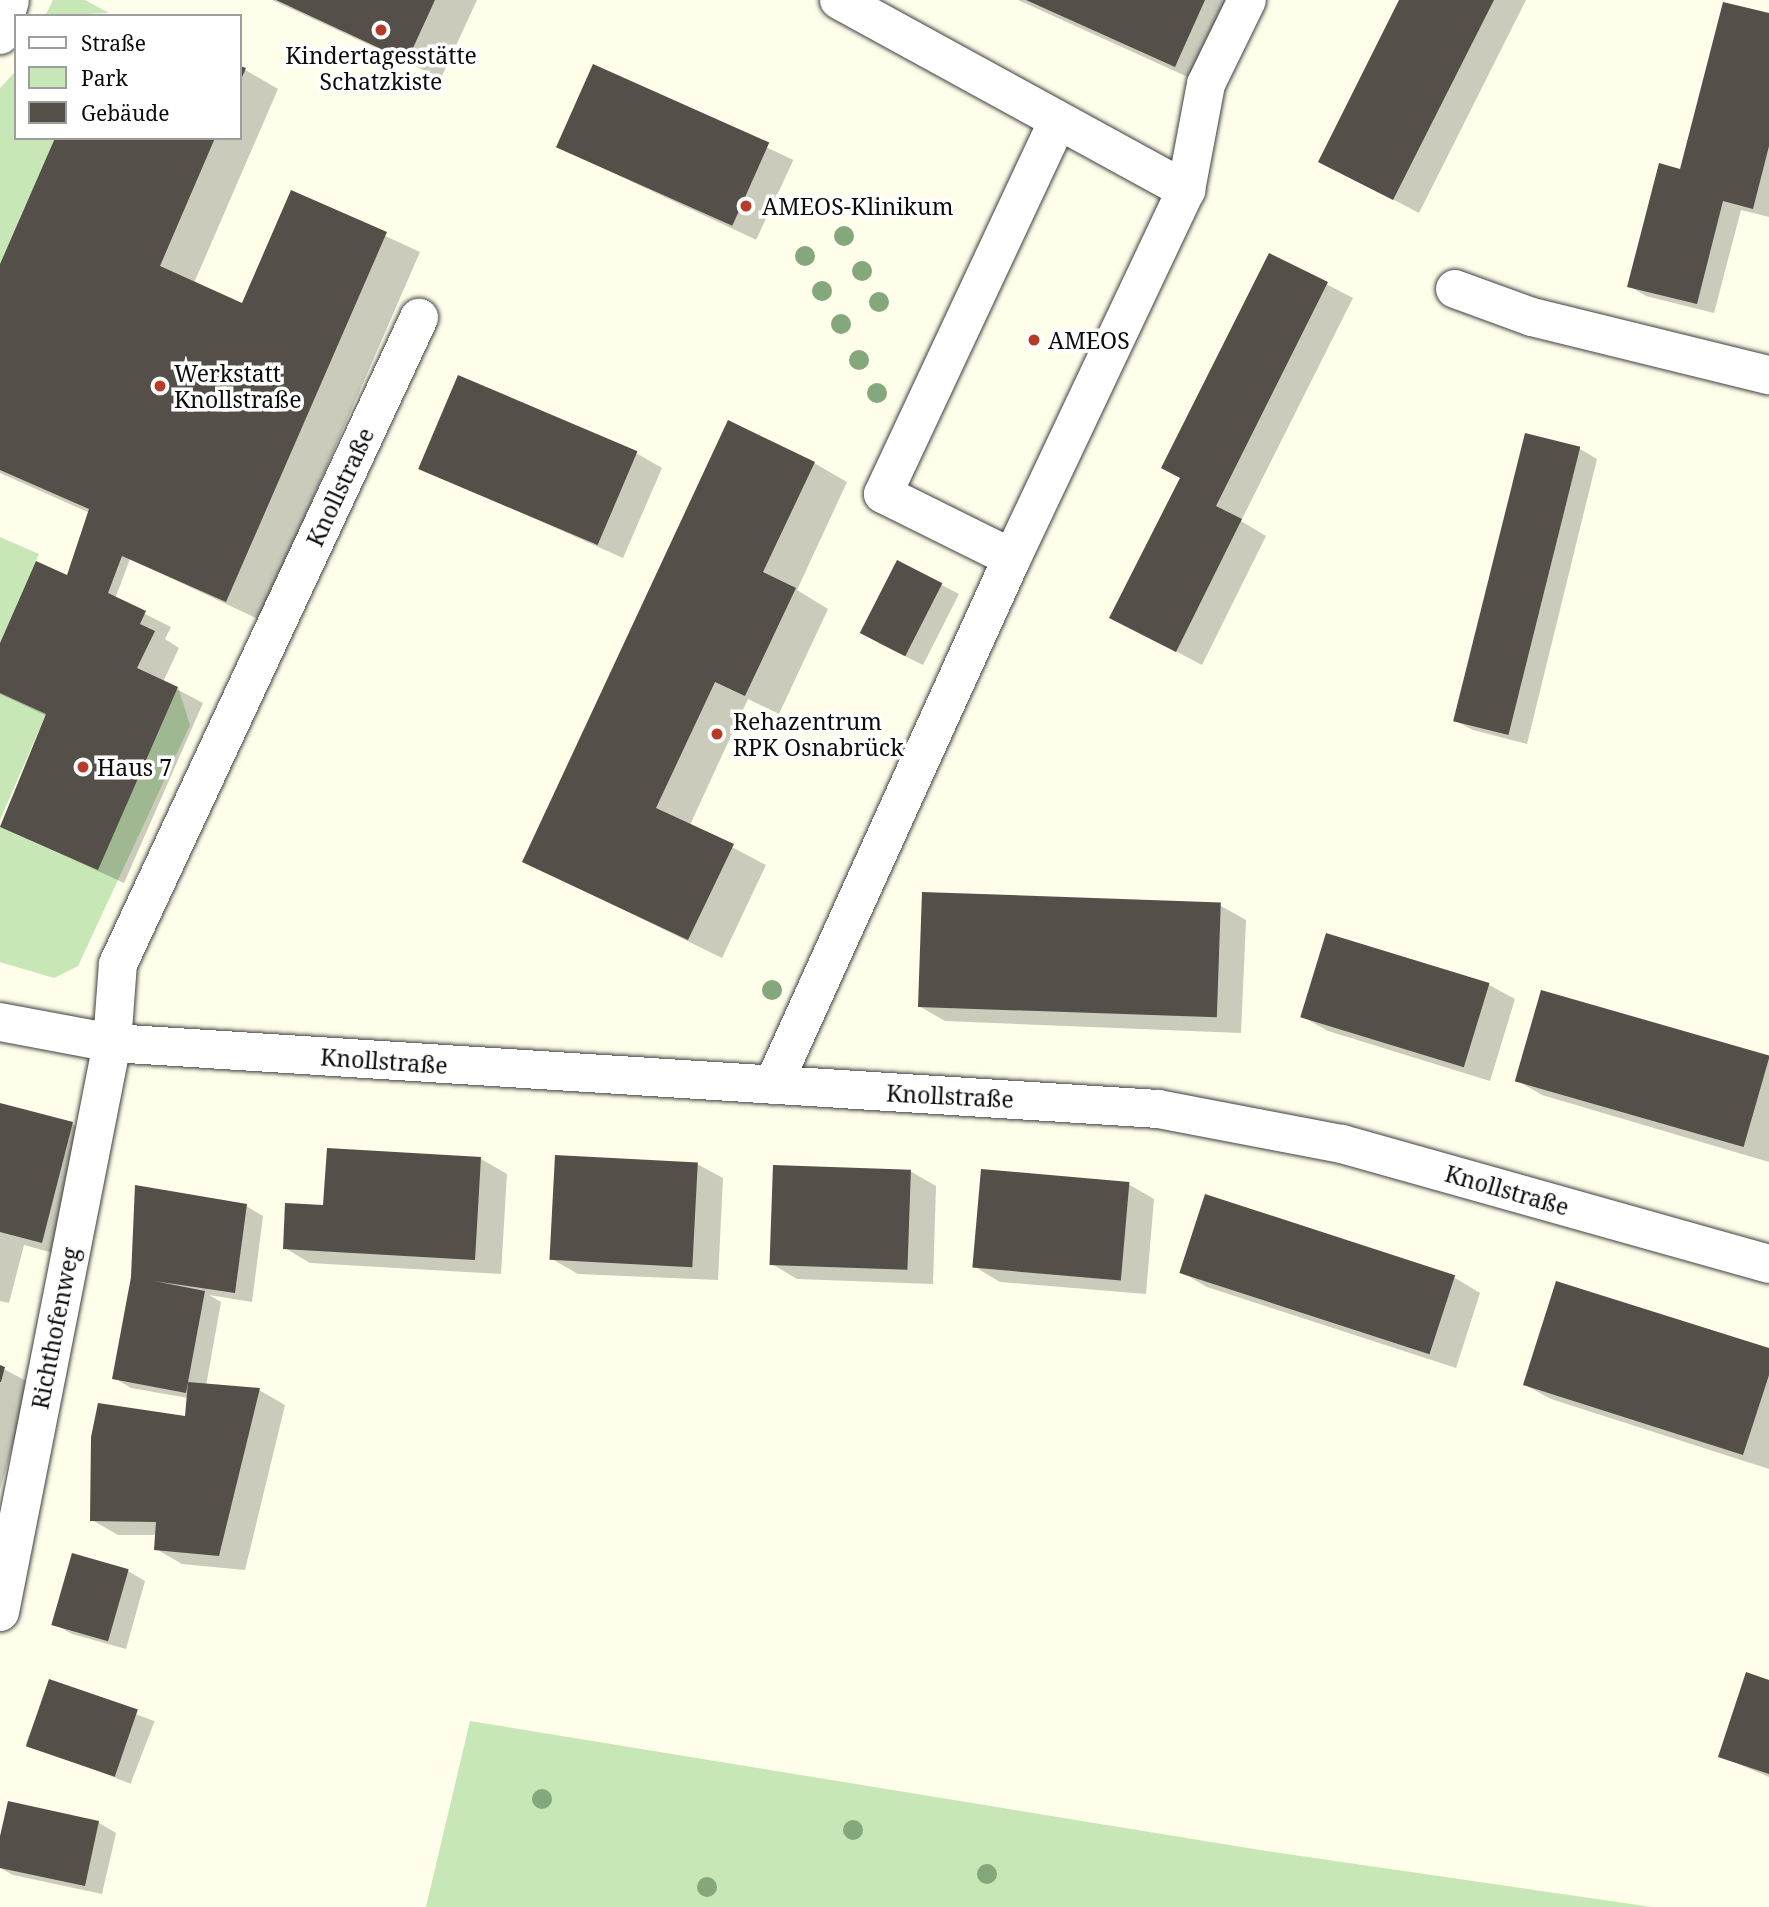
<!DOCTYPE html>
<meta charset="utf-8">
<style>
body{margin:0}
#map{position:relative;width:1769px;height:1907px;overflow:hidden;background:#fefeeb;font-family:"Noto Serif",serif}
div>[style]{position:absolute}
.green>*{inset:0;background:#c7e7b6}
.shadow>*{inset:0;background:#0003;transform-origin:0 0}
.building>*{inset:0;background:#544f48;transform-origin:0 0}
.roads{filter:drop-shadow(0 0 2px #3f3f3f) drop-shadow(0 0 2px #3f3f3f)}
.minor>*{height:38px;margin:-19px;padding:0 19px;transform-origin:19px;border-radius:19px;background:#fff}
.trees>*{width:20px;height:20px;margin:-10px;border-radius:50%;background:#84a87b}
.dots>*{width:19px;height:19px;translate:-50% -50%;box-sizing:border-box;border:4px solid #fff;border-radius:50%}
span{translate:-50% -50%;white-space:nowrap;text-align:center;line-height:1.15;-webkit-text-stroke:7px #fff;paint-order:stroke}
.poi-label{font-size:23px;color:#0c0c0c}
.left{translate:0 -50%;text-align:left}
.street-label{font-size:23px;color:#0c0c0c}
.legend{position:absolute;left:14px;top:14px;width:228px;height:126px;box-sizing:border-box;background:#fff;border:2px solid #9e9e9e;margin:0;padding:9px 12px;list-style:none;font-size:21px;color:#0c0c0c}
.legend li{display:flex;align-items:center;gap:14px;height:35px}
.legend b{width:35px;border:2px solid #9e9e9e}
</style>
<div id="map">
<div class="green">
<i style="clip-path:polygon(53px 0,85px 0,109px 13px,45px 16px)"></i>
<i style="clip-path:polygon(16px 71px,16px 138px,55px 138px,0 264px,0 88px)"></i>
<i style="clip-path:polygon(0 537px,39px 554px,0 643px)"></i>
<i style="clip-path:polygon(178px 687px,190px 725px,78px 966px,54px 978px,0 962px,0 827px,98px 869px)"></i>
<i style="clip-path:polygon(0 693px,46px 714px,0 820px)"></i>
<i style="clip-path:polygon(470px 1721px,1260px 1850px,1652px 1907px,426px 1907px)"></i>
</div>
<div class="shadow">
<i style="clip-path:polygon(272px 0,477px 0,441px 78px)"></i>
<i style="clip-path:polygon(1018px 0,1262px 0,1221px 92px)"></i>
<i style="clip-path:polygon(1401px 0,1526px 0,1419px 213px,1320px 161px)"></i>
<i style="clip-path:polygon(1769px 15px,1769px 217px,1741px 210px,1714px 313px,1646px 296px,1629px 286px,1681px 171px)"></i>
<i style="clip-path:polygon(240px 67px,278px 89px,194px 283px,243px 305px,292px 193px,420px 252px,260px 620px,130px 559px,115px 599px,171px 627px,165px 639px,179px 648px,163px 682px,203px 703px,124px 883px,0 826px,47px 716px,0 694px,0 647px,68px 577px,90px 513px,0 473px,0 268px,56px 138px,240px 138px)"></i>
<i style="left:594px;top:67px;width:220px;height:88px;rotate:25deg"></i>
<i style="clip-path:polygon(1270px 255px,1353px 298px,1241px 521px,1266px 536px,1202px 665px,1111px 617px,1181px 478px)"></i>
<i style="clip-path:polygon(1526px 436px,1580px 449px,1597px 459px,1527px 744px,1473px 730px,1456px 721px)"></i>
<i style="clip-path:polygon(636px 453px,662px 468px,623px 558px,421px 468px)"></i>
<i style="clip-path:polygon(814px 463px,847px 482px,797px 590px,828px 609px,779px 714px,748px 699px,690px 825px,766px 865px,722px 958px,524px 861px)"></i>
<i style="clip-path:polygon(897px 562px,959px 594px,923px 665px,878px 643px)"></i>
<i style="clip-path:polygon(1221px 906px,1246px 920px,1241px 1033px,945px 1021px,919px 1006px)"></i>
<i style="clip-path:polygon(1489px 985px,1515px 999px,1490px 1081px,1328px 1031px,1303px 1017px)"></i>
<i style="clip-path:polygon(1769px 1059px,1769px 1162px,1542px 1095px,1516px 1080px)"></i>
<i style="clip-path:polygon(0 1105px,72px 1124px,98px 1138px,68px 1257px,24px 1245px,9px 1303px,0 1301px)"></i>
<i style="clip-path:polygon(328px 1150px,481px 1159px,507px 1174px,501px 1274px,310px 1263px,285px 1248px,325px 1207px)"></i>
<i style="clip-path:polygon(697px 1164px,723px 1178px,718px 1280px,578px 1274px,552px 1259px)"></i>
<i style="clip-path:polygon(910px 1171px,936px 1186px,933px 1284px,797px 1279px,772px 1264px)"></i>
<i style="clip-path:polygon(1128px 1184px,1154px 1199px,1146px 1294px,1000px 1282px,975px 1267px)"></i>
<i style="clip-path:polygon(1206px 1197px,1455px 1278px,1480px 1293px,1456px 1368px,1207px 1287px,1181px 1272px)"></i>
<i style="clip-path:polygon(246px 1206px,263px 1216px,252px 1302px,209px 1295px,221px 1302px,206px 1386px,259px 1390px,285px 1405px,245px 1570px,182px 1564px,156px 1549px,157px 1535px,118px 1535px,92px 1520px,187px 1418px,188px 1398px,131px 1388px,114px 1378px,133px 1277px)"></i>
<i style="clip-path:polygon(1769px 1350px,1769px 1469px,1551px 1399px,1525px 1385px)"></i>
<i style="clip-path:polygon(0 1367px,30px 1383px,0 1490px)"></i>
<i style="clip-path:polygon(128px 1571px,145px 1581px,126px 1649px,72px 1634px,54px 1624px)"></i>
<i style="left:50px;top:1681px;width:112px;height:67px;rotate:21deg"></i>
<i style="clip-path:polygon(1769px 1682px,1769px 1777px,1720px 1756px)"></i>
<i style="clip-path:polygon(9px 1803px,99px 1823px,116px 1833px,102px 1894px,13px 1875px,0 1868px)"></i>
</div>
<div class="building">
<i style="clip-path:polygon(276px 0,435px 0,407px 61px)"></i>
<i style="clip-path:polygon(1026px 0,1205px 0,1175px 67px)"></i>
<i style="clip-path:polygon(1399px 0,1494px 0,1393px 200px,1318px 162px)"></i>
<i style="clip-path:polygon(1723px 2px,1769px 13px,1769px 146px,1753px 209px,1723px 201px,1697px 304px,1627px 287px,1659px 163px,1680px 169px)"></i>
<i style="left:593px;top:64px;width:193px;height:91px;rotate:24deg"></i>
<i style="clip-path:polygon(240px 66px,246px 68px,240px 82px)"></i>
<i style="clip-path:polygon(55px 138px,215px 138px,160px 266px,242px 303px,291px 190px,387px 232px,226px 602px,122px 556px,108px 593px,146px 611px,140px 624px,155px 631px,137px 668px,178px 687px,98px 870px,0 827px,46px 714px,0 693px,0 643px,36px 561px,67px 575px,89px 509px,0 470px,0 264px)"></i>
<i style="clip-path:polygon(1269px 253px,1328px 282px,1216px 506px,1242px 519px,1176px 652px,1109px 618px,1180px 478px,1161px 468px)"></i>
<i style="left:458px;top:375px;width:195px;height:102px;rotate:23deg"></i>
<i style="clip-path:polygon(728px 420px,815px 462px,763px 572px,796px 588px,745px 696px,715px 682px,656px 808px,734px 844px,688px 940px,522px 862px)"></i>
<i style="left:1525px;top:433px;width:57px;height:297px;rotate:14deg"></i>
<i style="left:897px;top:560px;width:51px;height:82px;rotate:27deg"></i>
<i style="left:922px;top:892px;width:299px;height:115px;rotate:2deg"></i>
<i style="left:1326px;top:933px;width:171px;height:88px;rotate:17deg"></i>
<i style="left:1541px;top:990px;width:238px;height:95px;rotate:16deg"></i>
<i style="clip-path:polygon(0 1103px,73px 1122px,42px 1243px,0 1232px)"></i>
<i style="clip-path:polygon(327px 1148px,481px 1157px,475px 1260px,283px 1249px,285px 1203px,323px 1205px)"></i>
<i style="left:555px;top:1155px;width:143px;height:105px;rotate:3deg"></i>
<i style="left:773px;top:1165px;width:138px;height:100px;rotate:2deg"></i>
<i style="left:981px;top:1169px;width:149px;height:99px;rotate:5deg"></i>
<i style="clip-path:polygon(135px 1185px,247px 1204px,235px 1293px,154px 1281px,205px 1291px,188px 1382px,260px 1388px,219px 1556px,154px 1550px,156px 1522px,90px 1521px,91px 1437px,98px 1403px,185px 1416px,188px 1382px,186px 1393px,112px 1379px,131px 1277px)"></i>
<i style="left:1205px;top:1194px;width:263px;height:83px;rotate:18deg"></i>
<i style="clip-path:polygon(1556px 1281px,1769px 1348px,1769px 1375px,1743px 1455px,1523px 1385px)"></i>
<i style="clip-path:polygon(0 1365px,5px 1367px,1px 1382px,0 1382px)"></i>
<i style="left:72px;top:1553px;width:59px;height:75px;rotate:16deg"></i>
<i style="clip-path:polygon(1746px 1672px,1769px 1680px,1769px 1774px,1718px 1757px)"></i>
<i style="left:49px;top:1679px;width:94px;height:71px;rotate:19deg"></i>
<i style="clip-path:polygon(8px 1801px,99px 1821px,85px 1886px,0 1868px,0 1836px)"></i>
</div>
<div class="roads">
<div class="minor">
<i style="left:839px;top:0;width:396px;rotate:28.7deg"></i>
<i style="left:0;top:35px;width:36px;rotate:-74deg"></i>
<i style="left:1455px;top:289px;width:82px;rotate:20deg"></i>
<i style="left:1532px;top:317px;width:244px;rotate:13.8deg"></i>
<i style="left:1012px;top:558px;width:144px;rotate:-153.6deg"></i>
<i style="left:883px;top:494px;width:410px;rotate:-64.9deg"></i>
<i style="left:0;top:1022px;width:114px;rotate:10.6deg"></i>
<i style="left:112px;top:1043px;width:1048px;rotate:3.61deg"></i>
<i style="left:1158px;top:1109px;width:187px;rotate:10.8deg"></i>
<i style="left:1342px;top:1144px;width:444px;rotate:15.7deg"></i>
<i style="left:773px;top:1085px;width:579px;rotate:-65.61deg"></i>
<i style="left:1012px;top:558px;width:407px;rotate:-64.7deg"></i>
<i style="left:1186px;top:190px;width:108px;rotate:-79.3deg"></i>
<i style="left:1206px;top:84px;width:93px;rotate:-64deg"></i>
<i style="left:0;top:1612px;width:580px;rotate:-78.86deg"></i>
<i style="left:112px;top:1043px;width:79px;rotate:-85.7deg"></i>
<i style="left:118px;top:964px;width:713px;rotate:-65.02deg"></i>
</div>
</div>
<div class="trees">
<i style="left:844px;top:236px"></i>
<i style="left:805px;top:256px"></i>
<i style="left:862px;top:271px"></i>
<i style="left:822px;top:291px"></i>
<i style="left:879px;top:302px"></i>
<i style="left:841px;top:324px"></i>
<i style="left:859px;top:360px"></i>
<i style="left:877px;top:393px"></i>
<i style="left:772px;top:990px"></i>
<i style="left:542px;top:1799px"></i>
<i style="left:853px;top:1830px"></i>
<i style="left:987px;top:1874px"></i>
<i style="left:707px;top:1887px"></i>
</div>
<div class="dots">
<i style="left:381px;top:30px;background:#b73c28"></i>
<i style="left:746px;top:206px;background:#b73c28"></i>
<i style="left:1034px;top:340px;background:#b73c28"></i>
<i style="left:160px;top:386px;background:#b73c28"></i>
<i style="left:717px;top:734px;background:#b73c28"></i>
<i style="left:83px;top:767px;background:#b73c28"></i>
</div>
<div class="poi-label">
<span style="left:381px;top:68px">Kindertagesstätte<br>Schatzkiste</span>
<span class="left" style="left:762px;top:206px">AMEOS-Klinikum</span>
<span class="left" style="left:1048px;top:340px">AMEOS</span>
<span class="left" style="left:174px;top:386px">Werkstatt<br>Knollstraße</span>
<span class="left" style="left:733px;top:734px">Rehazentrum<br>RPK Osnabrück</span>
<span class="left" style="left:97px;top:767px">Haus 7</span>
</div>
<div class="street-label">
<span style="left:340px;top:487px;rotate:-65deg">Knollstraße</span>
<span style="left:384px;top:1061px;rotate:4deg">Knollstraße</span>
<span style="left:950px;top:1096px;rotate:3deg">Knollstraße</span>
<span style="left:1507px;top:1190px;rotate:16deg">Knollstraße</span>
<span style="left:55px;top:1328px;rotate:-79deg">Richthofenweg</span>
</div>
<ul class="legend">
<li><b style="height:9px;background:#fff"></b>Straße</li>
<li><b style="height:19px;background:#c7e7b6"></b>Park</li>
<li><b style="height:19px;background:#544f48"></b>Gebäude</li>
</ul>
</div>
